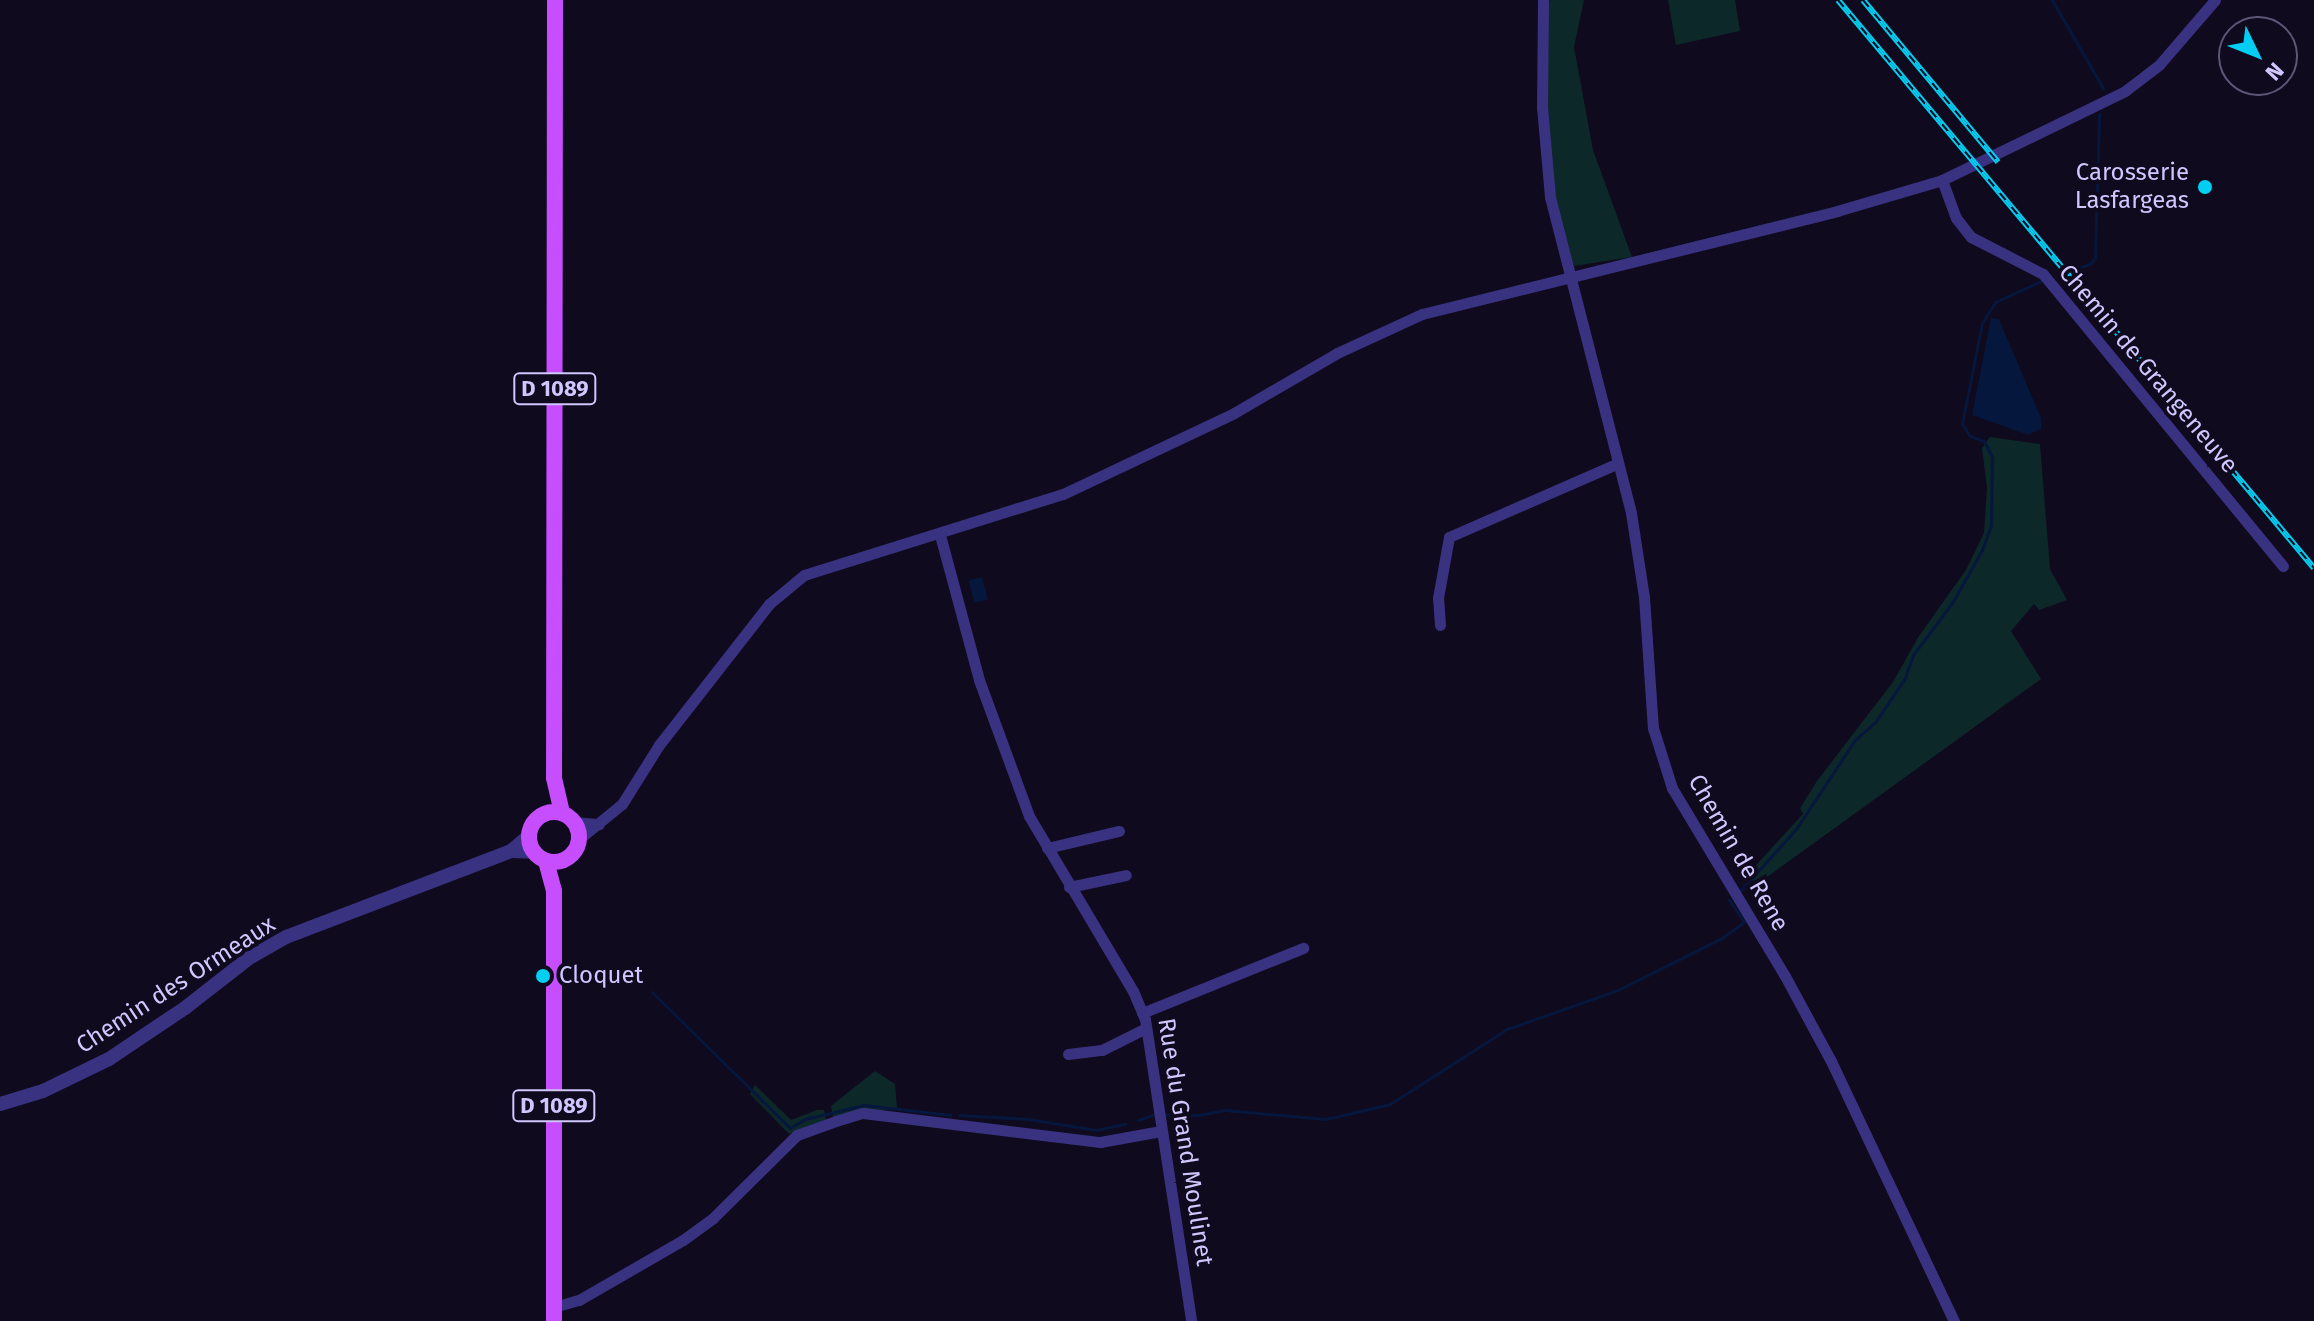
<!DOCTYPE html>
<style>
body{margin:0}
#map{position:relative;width:2314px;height:1321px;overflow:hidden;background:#0f0a1e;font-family:"Fira Sans",sans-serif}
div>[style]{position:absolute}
.green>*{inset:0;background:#0d2828}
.water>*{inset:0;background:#05173c;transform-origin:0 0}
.stream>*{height:3px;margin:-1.5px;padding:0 1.5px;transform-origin:1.5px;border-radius:1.5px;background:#05173c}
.minor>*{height:11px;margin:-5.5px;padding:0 5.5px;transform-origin:5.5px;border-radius:5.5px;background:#393280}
.tertiary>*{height:14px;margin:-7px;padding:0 7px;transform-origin:7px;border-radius:7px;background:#393280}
.primary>*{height:16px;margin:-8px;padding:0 8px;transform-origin:8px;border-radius:8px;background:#c64eff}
.primary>.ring{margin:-8px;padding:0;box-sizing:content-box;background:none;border:16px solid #c64eff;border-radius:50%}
.rail>*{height:6px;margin-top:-3px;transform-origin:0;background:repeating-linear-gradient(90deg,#0f0a1e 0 9px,#00cef2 0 18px);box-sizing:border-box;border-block:2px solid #00cef2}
.dots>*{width:22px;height:22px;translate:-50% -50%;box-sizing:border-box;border:4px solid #0f0a1e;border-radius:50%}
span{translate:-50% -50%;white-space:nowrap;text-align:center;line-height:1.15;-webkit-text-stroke:8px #0f0a1e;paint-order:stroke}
.shield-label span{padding:2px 6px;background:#0f0a1e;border:2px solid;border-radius:6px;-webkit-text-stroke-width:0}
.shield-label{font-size:22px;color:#d0c7ff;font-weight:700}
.poi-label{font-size:24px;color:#d0c7ff}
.right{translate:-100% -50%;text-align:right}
.left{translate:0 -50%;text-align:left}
.street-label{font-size:24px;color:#d0c7ff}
.north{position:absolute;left:2218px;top:16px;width:80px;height:80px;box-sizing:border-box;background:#0f0a1e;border:2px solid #5c5678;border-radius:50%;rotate:133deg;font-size:22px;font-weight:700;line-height:32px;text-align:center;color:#d0c7ff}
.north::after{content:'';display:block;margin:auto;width:28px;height:36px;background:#00cef2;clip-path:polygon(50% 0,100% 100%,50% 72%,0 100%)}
</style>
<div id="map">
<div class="green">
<i style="clip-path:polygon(1551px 0,1584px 0,1574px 47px,1593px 150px,1632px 257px,1574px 266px,1550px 197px,1543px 3px)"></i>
<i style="clip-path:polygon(1668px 0,1735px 0,1740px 31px,1676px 45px)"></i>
<i style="clip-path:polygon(1990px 437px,2040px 444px,2050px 569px,2067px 600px,2039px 610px,2034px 604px,2011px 631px,2041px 679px,1756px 885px,1748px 874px,1803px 814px,1800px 808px,1817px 781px,1893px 682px,1919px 636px,1966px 570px,1984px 533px,1987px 488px,1982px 448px)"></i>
<i style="clip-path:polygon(875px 1071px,895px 1084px,897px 1109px,863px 1111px,833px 1117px,831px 1106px)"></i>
<i style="clip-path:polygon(755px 1085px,791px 1120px,817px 1110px,824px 1110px,826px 1120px,789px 1134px,750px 1094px)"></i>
</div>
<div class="water">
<i style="clip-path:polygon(1991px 318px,1999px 319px,2041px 418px,2041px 429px,2028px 435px,1972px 415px)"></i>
<i style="left:982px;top:577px;width:23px;height:14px;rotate:75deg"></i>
</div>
<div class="stream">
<i style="left:2052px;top:0;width:102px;rotate:59.9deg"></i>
<i style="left:2058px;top:276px;width:34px;rotate:-21deg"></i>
<i style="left:2090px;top:264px;width:8px;rotate:-50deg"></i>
<i style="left:2095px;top:258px;width:144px;rotate:-88.4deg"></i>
<i style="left:1741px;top:890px;width:82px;rotate:-48deg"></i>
<i style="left:1796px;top:829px;width:107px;rotate:-56.5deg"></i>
<i style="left:1855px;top:740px;width:28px;rotate:-42deg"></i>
<i style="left:1876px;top:721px;width:52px;rotate:-56deg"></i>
<i style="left:1905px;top:678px;width:24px;rotate:-71deg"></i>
<i style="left:1913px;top:655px;width:65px;rotate:-53.1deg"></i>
<i style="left:1952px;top:603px;width:61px;rotate:-60.5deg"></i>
<i style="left:1982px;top:550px;width:27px;rotate:-70deg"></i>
<i style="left:1991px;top:525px;width:68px;rotate:-89.2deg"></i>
<i style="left:1992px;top:457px;width:18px;rotate:-117deg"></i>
<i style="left:1984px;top:441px;width:15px;rotate:-160deg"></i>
<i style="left:1970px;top:436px;width:14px;rotate:-124deg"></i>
<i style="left:1962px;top:424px;width:103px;rotate:-78.8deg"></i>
<i style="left:1982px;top:323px;width:25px;rotate:-58deg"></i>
<i style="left:1995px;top:302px;width:51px;rotate:-24.5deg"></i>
<i style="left:652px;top:992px;width:194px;rotate:44.6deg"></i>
<i style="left:790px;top:1128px;width:17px;rotate:-31deg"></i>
<i style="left:805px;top:1119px;width:61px;rotate:-13.3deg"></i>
<i style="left:864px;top:1105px;width:87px;rotate:6.6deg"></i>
<i style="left:959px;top:1115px;width:69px;rotate:3.3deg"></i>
<i style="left:1028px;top:1119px;width:69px;rotate:9.2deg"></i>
<i style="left:1096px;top:1130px;width:30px;rotate:-12deg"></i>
<i style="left:1164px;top:1115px;width:35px"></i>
<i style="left:1199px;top:1115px;width:26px;rotate:-11deg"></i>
<i style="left:1225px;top:1110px;width:101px;rotate:5.1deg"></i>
<i style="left:1326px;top:1119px;width:66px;rotate:-13.2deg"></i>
<i style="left:1390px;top:1104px;width:139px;rotate:-32.7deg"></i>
<i style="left:1507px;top:1029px;width:118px;rotate:-19.4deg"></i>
<i style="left:1618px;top:990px;width:116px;rotate:-26.6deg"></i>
<i style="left:1722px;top:938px;width:27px;rotate:-36deg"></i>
<i style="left:1744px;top:922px;width:27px;rotate:-124deg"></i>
<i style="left:1138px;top:1120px;width:18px;rotate:-19deg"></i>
</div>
<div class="minor">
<i style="left:1543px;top:0;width:107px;rotate:90.5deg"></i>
<i style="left:1542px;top:107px;width:90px;rotate:84.9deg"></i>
<i style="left:1550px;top:197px;width:326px;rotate:75.6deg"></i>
<i style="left:1631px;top:513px;width:85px;rotate:81.2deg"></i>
<i style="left:1644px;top:597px;width:131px;rotate:86.1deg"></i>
<i style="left:1653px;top:728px;width:63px;rotate:72.4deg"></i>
<i style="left:1672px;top:788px;width:219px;rotate:59deg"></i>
<i style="left:1785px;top:976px;width:97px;rotate:61.6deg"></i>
<i style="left:1831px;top:1061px;width:288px;rotate:64.7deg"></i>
<i style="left:1942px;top:180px;width:40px;rotate:69.8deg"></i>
<i style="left:1956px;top:218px;width:24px;rotate:52deg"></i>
<i style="left:1971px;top:237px;width:81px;rotate:27.2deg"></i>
<i style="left:2043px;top:274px;width:378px;rotate:50.6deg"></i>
<i style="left:940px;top:535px;width:150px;rotate:74.9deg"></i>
<i style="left:979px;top:680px;width:145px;rotate:69.8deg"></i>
<i style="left:1029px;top:816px;width:204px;rotate:59.3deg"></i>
<i style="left:1133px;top:991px;width:30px;rotate:67deg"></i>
<i style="left:1145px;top:1019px;width:305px;rotate:81.3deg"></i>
<i style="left:1440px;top:625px;width:27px;rotate:-94deg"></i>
<i style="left:1438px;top:598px;width:62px;rotate:-79.8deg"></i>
<i style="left:1449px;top:537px;width:184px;rotate:-23.6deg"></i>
<i style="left:574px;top:822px;width:25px;rotate:5deg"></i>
<i style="left:579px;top:839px;width:55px;rotate:-39.1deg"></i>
<i style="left:622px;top:804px;width:70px;rotate:-57.9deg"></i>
<i style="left:659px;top:745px;width:179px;rotate:-52deg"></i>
<i style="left:769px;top:604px;width:45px;rotate:-39.6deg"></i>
<i style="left:804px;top:575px;width:271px;rotate:-17.4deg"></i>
<i style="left:1063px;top:494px;width:189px;rotate:-25.3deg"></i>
<i style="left:1234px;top:413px;width:119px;rotate:-30.2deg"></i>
<i style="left:1337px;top:353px;width:94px;rotate:-24.6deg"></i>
<i style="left:1422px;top:314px;width:428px;rotate:-13.9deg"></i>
<i style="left:1837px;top:211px;width:109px;rotate:-16.4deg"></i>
<i style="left:1942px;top:180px;width:203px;rotate:-25.9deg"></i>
<i style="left:2125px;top:91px;width:43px;rotate:-37.4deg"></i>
<i style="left:2159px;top:65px;width:86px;rotate:-49.3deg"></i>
<i style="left:1047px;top:848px;width:74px;rotate:-13.3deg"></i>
<i style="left:1069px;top:887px;width:58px;rotate:-11.9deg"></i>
<i style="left:1142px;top:1013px;width:174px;rotate:-22deg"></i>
<i style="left:1068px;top:1054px;width:34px;rotate:-7deg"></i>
<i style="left:1102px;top:1050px;width:49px;rotate:-26.6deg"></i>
<i style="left:554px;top:1307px;width:26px;rotate:-16deg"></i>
<i style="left:579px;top:1300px;width:120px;rotate:-30deg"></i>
<i style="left:683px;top:1240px;width:37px;rotate:-36deg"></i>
<i style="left:713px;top:1218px;width:118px;rotate:-44.7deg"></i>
<i style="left:797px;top:1135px;width:41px;rotate:-19.7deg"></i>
<i style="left:836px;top:1121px;width:28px;rotate:-17deg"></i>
<i style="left:863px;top:1113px;width:239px;rotate:7deg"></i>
<i style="left:1100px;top:1142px;width:62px;rotate:-10.2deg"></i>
</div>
<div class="tertiary">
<i style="left:511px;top:851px;width:23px;rotate:2deg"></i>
<i style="left:0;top:1104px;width:45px;rotate:-16.8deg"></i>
<i style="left:43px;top:1091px;width:73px;rotate:-25.9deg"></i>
<i style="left:109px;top:1059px;width:92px;rotate:-33.9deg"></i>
<i style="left:185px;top:1008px;width:81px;rotate:-38deg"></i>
<i style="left:249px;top:958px;width:43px;rotate:-29.6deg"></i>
<i style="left:286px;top:937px;width:241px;rotate:-20.9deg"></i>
<i style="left:511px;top:851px;width:23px;rotate:-40deg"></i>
</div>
<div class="primary">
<i style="left:555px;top:0;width:778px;rotate:90.07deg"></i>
<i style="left:554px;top:778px;width:36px;rotate:77deg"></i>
<i class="ring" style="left:529px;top:812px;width:34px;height:34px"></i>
<i style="left:546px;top:861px;width:31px;rotate:75deg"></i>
<i style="left:554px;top:891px;width:430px;rotate:90deg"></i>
</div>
<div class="rail">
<i style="left:1838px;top:0;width:741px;rotate:50.04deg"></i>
<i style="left:1863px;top:0;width:211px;rotate:50.2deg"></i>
</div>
<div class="dots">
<i style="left:2205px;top:187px;background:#00cef2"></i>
<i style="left:543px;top:976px;background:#00cef2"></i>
</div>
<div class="shield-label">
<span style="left:555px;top:389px">D 1089</span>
<span style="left:554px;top:1106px">D 1089</span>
</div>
<div class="poi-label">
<span class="right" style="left:2189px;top:187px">Carosserie<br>Lasfargeas</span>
<span class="left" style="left:559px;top:976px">Cloquet</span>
</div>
<div class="street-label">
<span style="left:2148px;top:369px;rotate:50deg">Chemin de Grangeneuve</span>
<span style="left:1738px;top:853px;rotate:60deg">Chemin de Rene</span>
<span style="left:176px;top:985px;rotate:-33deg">Chemin des Ormeaux</span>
<span style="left:1185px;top:1142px;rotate:81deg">Rue du Grand Moulinet</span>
</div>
<div class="north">N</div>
</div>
